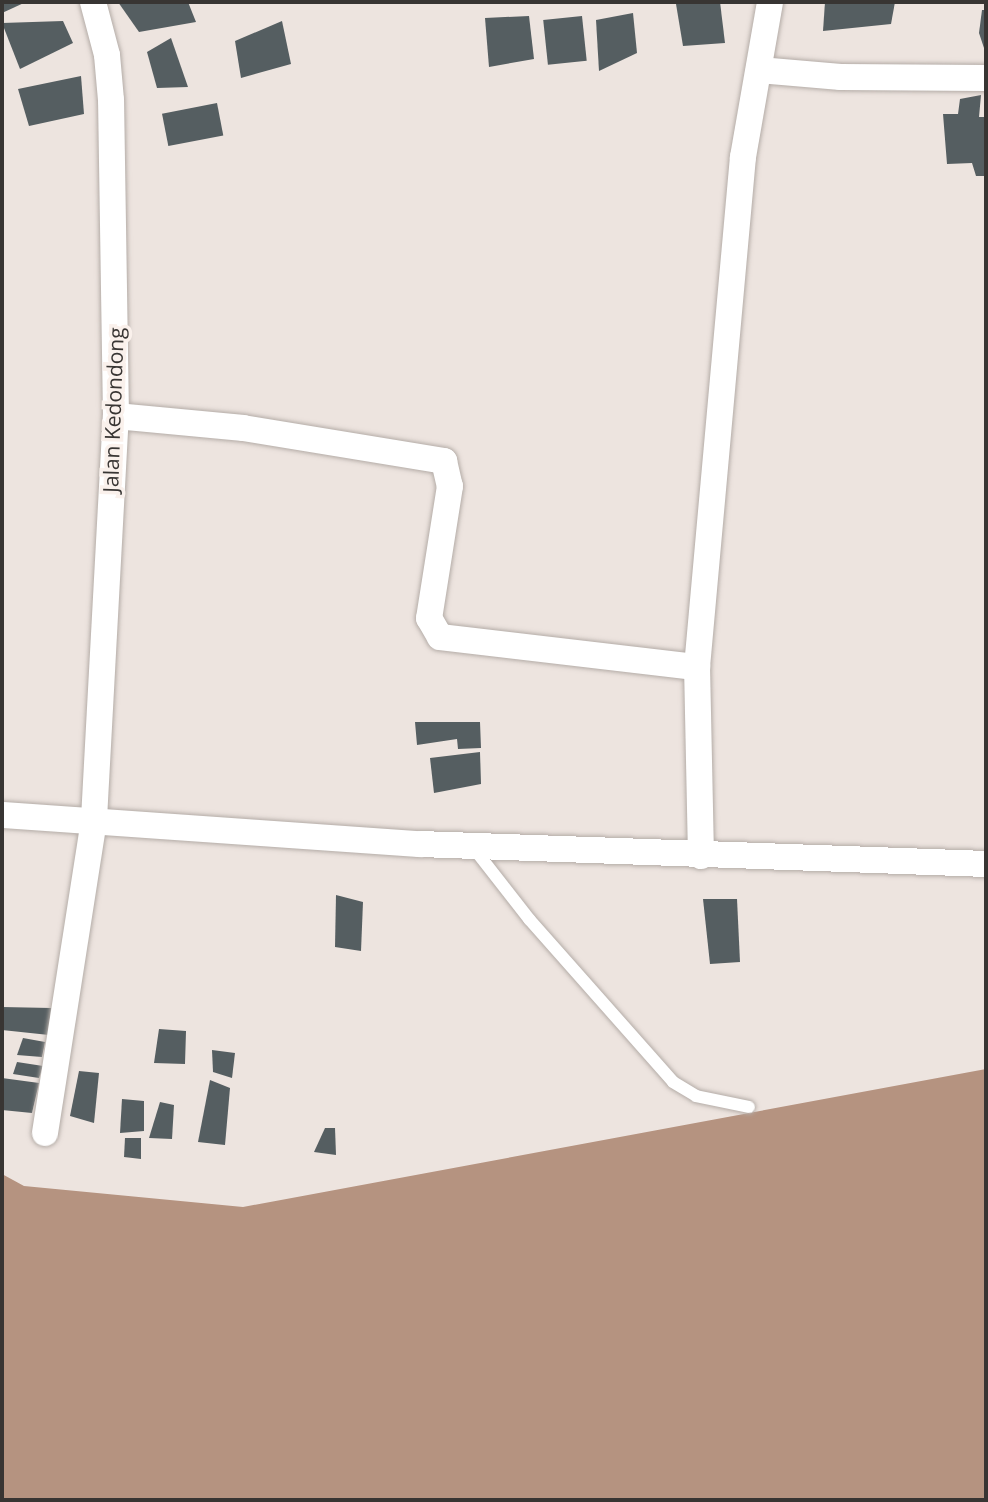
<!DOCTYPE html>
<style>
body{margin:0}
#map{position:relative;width:988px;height:1502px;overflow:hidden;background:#ede4df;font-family:"Open Sans",sans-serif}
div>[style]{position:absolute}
.water>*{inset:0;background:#b59380}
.building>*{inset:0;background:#555e61;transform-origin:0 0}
.roads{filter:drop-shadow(0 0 2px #b4aca7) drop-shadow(0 0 2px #b4aca7)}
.lane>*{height:12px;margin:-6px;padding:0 6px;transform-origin:6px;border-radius:6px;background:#fff}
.street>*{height:26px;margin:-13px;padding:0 13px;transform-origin:13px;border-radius:13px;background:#fff}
span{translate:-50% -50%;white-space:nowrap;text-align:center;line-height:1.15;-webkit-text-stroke:7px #faf1ec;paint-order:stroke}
.street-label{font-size:21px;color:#383533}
.frame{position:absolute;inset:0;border:4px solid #383533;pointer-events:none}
</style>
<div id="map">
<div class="water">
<i style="clip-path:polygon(986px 1069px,986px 1500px,2px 1500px,2px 1174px,24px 1186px,243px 1207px)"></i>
</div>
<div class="building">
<i style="clip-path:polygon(2px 2px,26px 2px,2px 13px)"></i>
<i style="clip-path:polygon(118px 2px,188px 2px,196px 22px,139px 32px)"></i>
<i style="clip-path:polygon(720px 2px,725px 43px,683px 46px,676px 4px)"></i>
<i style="clip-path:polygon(825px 2px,895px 2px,891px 24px,823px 31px)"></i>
<i style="clip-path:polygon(982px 10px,986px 10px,986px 54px,979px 33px)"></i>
<i style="clip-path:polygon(633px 13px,637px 53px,599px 71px,596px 20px)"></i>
<i style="clip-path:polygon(529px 16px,534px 59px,489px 67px,485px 18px)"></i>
<i style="left:582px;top:16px;width:45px;height:39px;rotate:84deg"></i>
<i style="clip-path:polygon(63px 21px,73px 43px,20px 69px,2px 23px)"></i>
<i style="clip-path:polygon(282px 21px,291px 64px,241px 78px,235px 41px)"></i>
<i style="clip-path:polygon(171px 38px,188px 87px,157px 88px,147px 52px)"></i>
<i style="clip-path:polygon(81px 76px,84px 114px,29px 126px,18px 89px)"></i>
<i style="clip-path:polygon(981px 95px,979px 117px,986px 117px,986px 176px,976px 176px,972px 163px,947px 164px,943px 114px,958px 114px,960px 99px)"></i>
<i style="left:217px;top:103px;width:33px;height:56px;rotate:79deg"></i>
<i style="clip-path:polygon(415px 722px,480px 722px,481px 748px,458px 749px,457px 739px,417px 745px)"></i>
<i style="clip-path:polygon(480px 752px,481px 784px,434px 793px,430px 758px)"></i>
<i style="clip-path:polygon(336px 895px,363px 902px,361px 951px,335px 947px)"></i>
<i style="clip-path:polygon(703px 899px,737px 899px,740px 962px,710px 964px)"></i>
<i style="clip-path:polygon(2px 1007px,51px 1008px,49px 1035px,2px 1030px)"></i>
<i style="clip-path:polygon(159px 1029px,186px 1031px,185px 1064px,154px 1063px)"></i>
<i style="clip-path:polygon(23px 1038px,45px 1042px,42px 1057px,17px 1055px)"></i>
<i style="clip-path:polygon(212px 1050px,235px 1053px,232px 1078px,213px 1072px)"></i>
<i style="clip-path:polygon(17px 1062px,43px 1066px,39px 1078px,13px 1074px)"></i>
<i style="clip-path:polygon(79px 1071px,99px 1073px,94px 1123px,70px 1116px)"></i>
<i style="clip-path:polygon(2px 1078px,39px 1083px,32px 1113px,2px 1110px)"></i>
<i style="clip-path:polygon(210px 1080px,230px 1088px,225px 1145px,198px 1142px)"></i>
<i style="clip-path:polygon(122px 1099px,144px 1101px,144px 1131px,120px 1133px)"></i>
<i style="clip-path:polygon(160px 1102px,174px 1105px,172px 1139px,149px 1138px)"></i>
<i style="clip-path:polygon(325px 1128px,335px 1128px,336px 1155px,314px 1152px)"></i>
<i style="clip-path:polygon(125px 1138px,141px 1138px,141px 1159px,124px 1157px)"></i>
</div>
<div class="roads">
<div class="lane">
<i style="left:472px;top:846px;width:93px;rotate:52deg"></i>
<i style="left:529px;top:919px;width:217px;rotate:48.5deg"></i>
<i style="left:673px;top:1082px;width:27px;rotate:31deg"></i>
<i style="left:696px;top:1096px;width:54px;rotate:11.7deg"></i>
</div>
<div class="street">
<i style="left:759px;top:70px;width:82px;rotate:4.9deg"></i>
<i style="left:841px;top:77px;width:145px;rotate:0.4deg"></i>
<i style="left:116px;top:416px;width:128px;rotate:5.4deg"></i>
<i style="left:243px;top:428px;width:204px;rotate:9.3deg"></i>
<i style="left:444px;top:461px;width:26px;rotate:77deg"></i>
<i style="left:450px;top:486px;width:134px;rotate:99deg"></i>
<i style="left:429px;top:618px;width:22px;rotate:60deg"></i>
<i style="left:440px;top:637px;width:259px;rotate:6.7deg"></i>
<i style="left:2px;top:815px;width:419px;rotate:4deg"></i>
<i style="left:420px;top:844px;width:566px;rotate:2.02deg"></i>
<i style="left:701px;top:856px;width:189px;rotate:-91.2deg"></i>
<i style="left:697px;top:667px;width:512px;rotate:-84.85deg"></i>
<i style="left:743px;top:157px;width:157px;rotate:-80.1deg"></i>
<i style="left:45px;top:1133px;width:318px;rotate:-81.1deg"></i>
<i style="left:94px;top:819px;width:404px;rotate:-86.9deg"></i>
<i style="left:116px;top:416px;width:316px;rotate:-90.9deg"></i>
<i style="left:111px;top:100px;width:45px;rotate:-95.1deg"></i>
<i style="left:107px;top:55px;width:55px;rotate:-104.8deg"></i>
</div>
</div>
<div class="street-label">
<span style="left:113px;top:410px;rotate:-88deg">Jalan Kedondong</span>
</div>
<div class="frame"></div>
</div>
